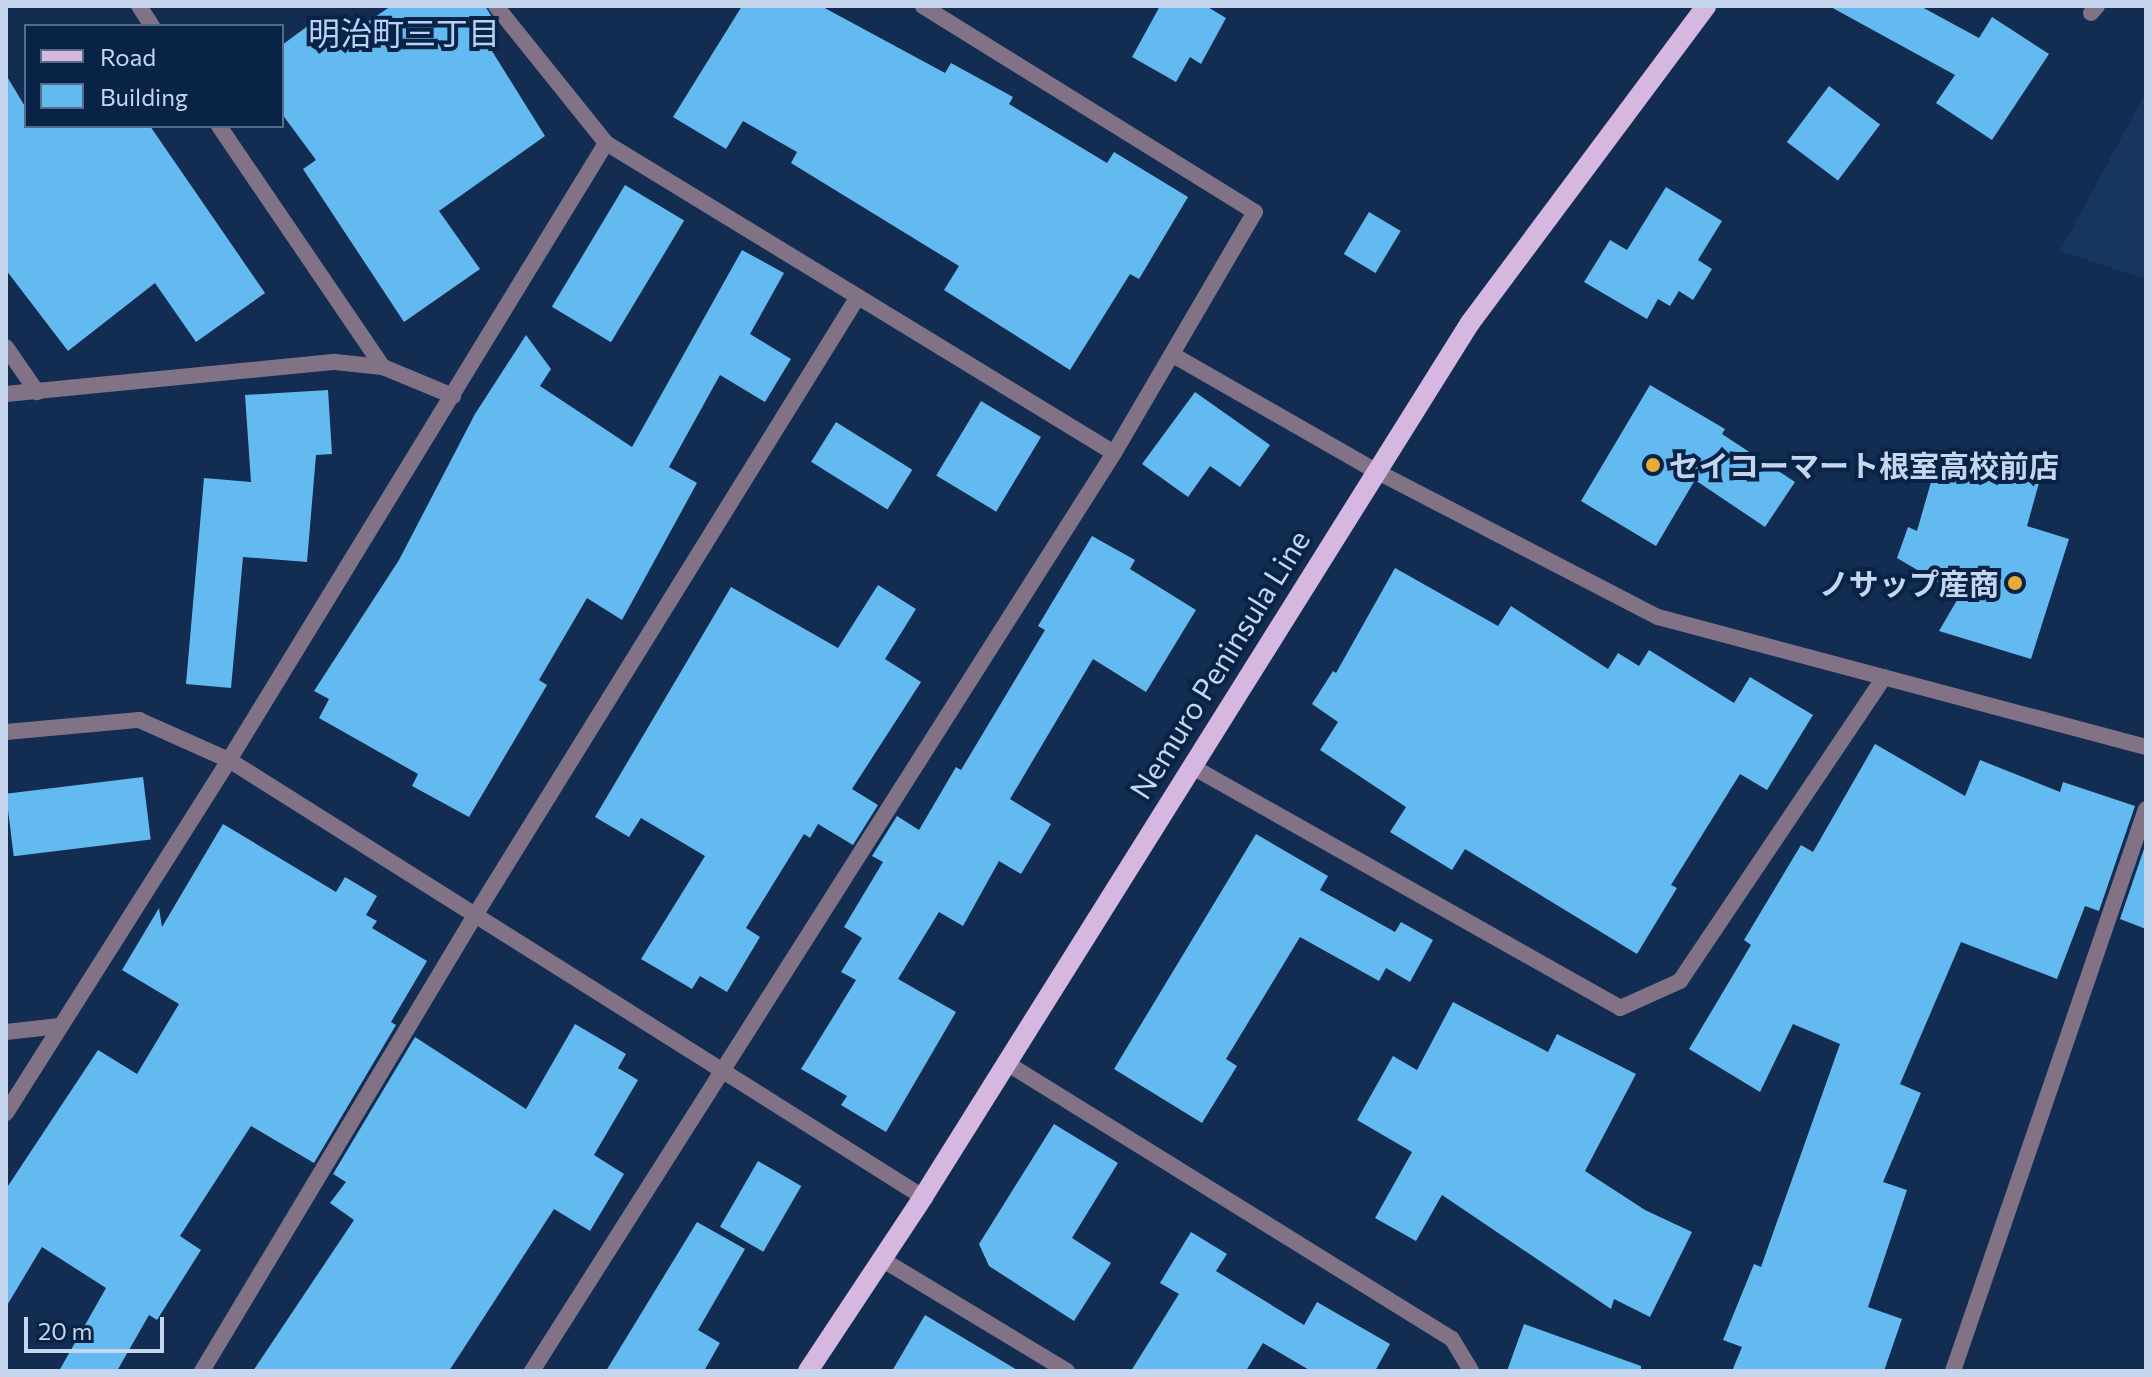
<!DOCTYPE html>
<meta charset="utf-8">
<style>
body{margin:0}
#map{position:relative;width:2152px;height:1377px;overflow:hidden;background:#132d52;font-family:Commissioner,"Noto Sans JP",sans-serif}
div>[style]{position:absolute}
.built>*{inset:0;background:#183560}
.building>*{inset:0;background:#63baf0;transform-origin:0 0}
.service>*{height:16px;margin:-8px;padding:0 8px;transform-origin:8px;border-radius:8px;background:#817286}
.minor>*{height:16px;margin:-8px;padding:0 8px;transform-origin:8px;border-radius:8px;background:#817286}
.tertiary>*{height:16px;margin:-8px;padding:0 8px;transform-origin:8px;border-radius:8px;background:#817286}
.primary>*{height:20px;margin:-10px;padding:0 10px;transform-origin:10px;border-radius:10px;background:#d5b7df}
.dots>*{width:22px;height:22px;translate:-50% -50%;box-sizing:border-box;border:4px solid #092347;border-radius:50%}
span{translate:-50% -50%;white-space:nowrap;text-align:center;line-height:1.15;-webkit-text-stroke:8px #092347;paint-order:stroke}
.poi-label{font-size:30px;color:#c6d6ef;font-weight:700}
.left{translate:0 -50%;text-align:left}
.right{translate:-100% -50%;text-align:right}
.street-label{font-size:30px;color:#c6d6ef}
.neighbourhood-label{font-size:32px;color:#b8d2f8}
.frame{position:absolute;inset:0;border:8px solid #c6d6ef;pointer-events:none}
.legend{position:absolute;left:24px;top:24px;width:260px;height:104px;box-sizing:border-box;background:#092347;border:2px solid #556b8a;margin:0;padding:10px 14px;list-style:none;font-size:24px;color:#c6d6ef}
.legend li{display:flex;align-items:center;gap:16px;height:40px}
.legend b{width:40px;border:2px solid #556b8a}
.scale{position:absolute;left:24px;top:1317px;width:140px;height:36px;box-sizing:border-box;border:4px solid #c6d6ef;border-top:0;padding-left:10px;font-size:24px;line-height:28px;white-space:nowrap;color:#c6d6ef;-webkit-text-stroke:6px #092347;paint-order:stroke}
</style>
<div id="map">
<div class="built">
<i style="clip-path:polygon(2146px 92px,2146px 279px,2060px 251px)"></i>
</div>
<div class="building">
<i style="clip-path:polygon(391px 6px,485px 6px,497px 25px,482px 35px,545px 136px,439px 211px,480px 269px,404px 322px,303px 169px,316px 160px,282px 114px,282px 45px,320px 17px,338px 42px)"></i>
<i style="clip-path:polygon(742px 6px,821px 6px,945px 73px,951px 63px,1013px 97px,1009px 104px,1107px 163px,1114px 152px,1188px 197px,1139px 279px,1130px 274px,1070px 370px,944px 290px,959px 266px,791px 163px,797px 152px,743px 121px,726px 149px,673px 117px)"></i>
<i style="clip-path:polygon(1160px 6px,1206px 6px,1226px 18px,1201px 64px,1190px 57px,1176px 82px,1132px 57px)"></i>
<i style="clip-path:polygon(1829px 6px,1920px 6px,1979px 38px,1992px 17px,2049px 54px,1992px 140px,1936px 103px,1955px 75px)"></i>
<i style="clip-path:polygon(6px 75px,26px 108px,26px 126px,150px 126px,265px 293px,196px 342px,155px 283px,68px 351px,6px 270px)"></i>
<i style="left:1829px;top:86px;width:64px;height:70px;rotate:37deg"></i>
<i style="left:625px;top:185px;width:69px;height:142px;rotate:31deg"></i>
<i style="clip-path:polygon(1666px 187px,1722px 221px,1698px 260px,1712px 269px,1693px 300px,1679px 291px,1670px 306px,1658px 299px,1647px 319px,1584px 282px,1610px 240px,1627px 250px)"></i>
<i style="left:1369px;top:212px;width:37px;height:49px;rotate:31deg"></i>
<i style="clip-path:polygon(742px 250px,784px 273px,750px 334px,791px 359px,765px 402px,720px 375px,669px 467px,697px 483px,622px 620px,587px 598px,539px 680px,547px 685px,469px 817px,412px 786px,418px 774px,319px 718px,329px 699px,314px 691px,399px 560px,475px 414px,526px 335px,551px 369px,540px 386px,632px 447px)"></i>
<i style="clip-path:polygon(1650px 385px,1725px 429px,1722px 434px,1795px 482px,1765px 527px,1695px 480px,1656px 546px,1581px 501px)"></i>
<i style="clip-path:polygon(328px 390px,332px 454px,316px 455px,307px 562px,243px 557px,231px 688px,186px 684px,204px 478px,251px 482px,245px 395px)"></i>
<i style="clip-path:polygon(1195px 392px,1270px 445px,1240px 487px,1210px 466px,1188px 497px,1142px 464px)"></i>
<i style="left:981px;top:401px;width:70px;height:87px;rotate:31deg"></i>
<i style="left:836px;top:422px;width:90px;height:47px;rotate:32deg"></i>
<i style="clip-path:polygon(1937px 461px,1966px 469px,1968px 463px,2039px 483px,2027px 526px,2069px 539px,2031px 659px,1939px 631px,1960px 595px,1897px 558px,1908px 527px,1917px 531px)"></i>
<i style="clip-path:polygon(1092px 536px,1135px 560px,1130px 569px,1196px 610px,1146px 692px,1093px 659px,1010px 799px,1051px 824px,1021px 874px,999px 861px,963px 926px,939px 912px,898px 979px,956px 1012px,886px 1132px,841px 1105px,847px 1096px,801px 1069px,856px 980px,841px 972px,862px 938px,844px 927px,883px 862px,872px 856px,897px 816px,919px 830px,956px 767px,961px 770px,1045px 630px,1038px 626px)"></i>
<i style="clip-path:polygon(1395px 568px,1498px 626px,1511px 606px,1608px 669px,1618px 653px,1639px 666px,1649px 650px,1734px 703px,1750px 677px,1813px 715px,1767px 790px,1740px 774px,1671px 885px,1677px 888px,1637px 954px,1465px 849px,1452px 870px,1390px 832px,1406px 807px,1320px 750px,1338px 722px,1312px 704px,1333px 671px,1336px 673px)"></i>
<i style="clip-path:polygon(878px 585px,916px 609px,885px 659px,921px 682px,852px 789px,878px 805px,853px 845px,818px 824px,810px 838px,804px 834px,746px 928px,760px 937px,727px 992px,700px 976px,692px 989px,641px 959px,705px 856px,641px 818px,629px 837px,595px 817px,731px 587px,838px 648px)"></i>
<i style="clip-path:polygon(1875px 744px,1965px 796px,1980px 760px,2060px 792px,2063px 782px,2135px 806px,2099px 911px,2085px 906px,2057px 979px,1961px 942px,1900px 1084px,1921px 1093px,1883px 1182px,1907px 1190px,1868px 1307px,1902px 1319px,1884px 1371px,1732px 1371px,1742px 1347px,1723px 1340px,1754px 1264px,1761px 1267px,1840px 1044px,1793px 1024px,1760px 1092px,1689px 1049px,1751px 945px,1744px 940px,1801px 845px,1813px 852px)"></i>
<i style="left:143px;top:777px;width:63px;height:138px;rotate:83deg"></i>
<i style="clip-path:polygon(223px 824px,336px 892px,345px 877px,377px 896px,366px 915px,377px 921px,372px 928px,427px 961px,391px 1022px,396px 1025px,314px 1163px,251px 1126px,180px 1236px,201px 1250px,157px 1320px,149px 1315px,117px 1371px,59px 1371px,106px 1288px,42px 1247px,6px 1307px,6px 1189px,98px 1050px,137px 1074px,179px 1004px,122px 970px,159px 908px,162px 927px)"></i>
<i style="clip-path:polygon(1256px 834px,1328px 876px,1320px 890px,1395px 932px,1401px 922px,1433px 940px,1410px 982px,1386px 968px,1379px 981px,1300px 937px,1226px 1059px,1237px 1066px,1202px 1123px,1114px 1069px)"></i>
<i style="clip-path:polygon(2146px 843px,2146px 929px,2120px 919px)"></i>
<i style="clip-path:polygon(1453px 1002px,1548px 1052px,1557px 1034px,1636px 1074px,1585px 1171px,1645px 1210px,1692px 1232px,1650px 1317px,1614px 1299px,1611px 1309px,1442px 1195px,1416px 1241px,1375px 1218px,1412px 1152px,1357px 1120px,1393px 1056px,1417px 1070px)"></i>
<i style="clip-path:polygon(575px 1024px,626px 1054px,618px 1068px,638px 1080px,594px 1155px,624px 1174px,590px 1231px,554px 1209px,449px 1371px,253px 1371px,354px 1220px,330px 1203px,346px 1182px,333px 1174px,415px 1037px,526px 1109px)"></i>
<i style="clip-path:polygon(1054px 1124px,1118px 1163px,1072px 1238px,1111px 1263px,1074px 1321px,989px 1266px,979px 1244px)"></i>
<i style="left:758px;top:1161px;width:50px;height:76px;rotate:30deg"></i>
<i style="clip-path:polygon(697px 1222px,745px 1249px,698px 1330px,720px 1343px,704px 1371px,606px 1371px)"></i>
<i style="clip-path:polygon(1191px 1232px,1227px 1254px,1216px 1271px,1304px 1325px,1317px 1302px,1390px 1344px,1375px 1371px,1311px 1371px,1263px 1343px,1246px 1371px,1131px 1371px,1179px 1294px,1160px 1283px)"></i>
<i style="clip-path:polygon(925px 1315px,1019px 1371px,892px 1371px)"></i>
<i style="clip-path:polygon(1524px 1324px,1641px 1366px,1641px 1371px,1507px 1371px)"></i>
</div>
<div class="service">
<i style="left:1173px;top:355px;width:232px;rotate:29.8deg"></i>
<i style="left:1374px;top:470px;width:320px;rotate:27.4deg"></i>
<i style="left:1658px;top:617px;width:505px;rotate:14.92deg"></i>
</div>
<div class="minor">
<i style="left:139px;top:6px;width:24px;rotate:57deg"></i>
<i style="left:496px;top:6px;width:176px;rotate:51.2deg"></i>
<i style="left:606px;top:143px;width:595px;rotate:31.39deg"></i>
<i style="left:2091px;top:13px;width:9px;rotate:-49deg"></i>
<i style="left:219px;top:126px;width:292px;rotate:55.8deg"></i>
<i style="left:6px;top:347px;width:55px;rotate:55.4deg"></i>
<i style="left:6px;top:394px;width:331px;rotate:-5.6deg"></i>
<i style="left:335px;top:362px;width:48px;rotate:5.9deg"></i>
<i style="left:383px;top:367px;width:76px;rotate:22.5deg"></i>
<i style="left:1191px;top:766px;width:493px;rotate:29.4deg"></i>
<i style="left:1620px;top:1008px;width:66px;rotate:-24.2deg"></i>
<i style="left:1680px;top:981px;width:366px;rotate:-56.1deg"></i>
<i style="left:6px;top:1032px;width:54px;rotate:-6.3deg"></i>
<i style="left:1005px;top:1062px;width:526px;rotate:31.79deg"></i>
<i style="left:1452px;top:1339px;width:37px;rotate:59deg"></i>
<i style="left:6px;top:1113px;width:418px;rotate:-57.7deg"></i>
<i style="left:229px;top:760px;width:723px;rotate:-58.57deg"></i>
<i style="left:883px;top:1260px;width:215px;rotate:31.1deg"></i>
<i style="left:202px;top:1371px;width:529px;rotate:-59.07deg"></i>
<i style="left:474px;top:917px;width:728px;rotate:-58.25deg"></i>
<i style="left:532px;top:1371px;width:1087px;rotate:-57.63deg"></i>
<i style="left:1114px;top:453px;width:279px;rotate:-59.7deg"></i>
<i style="left:1255px;top:212px;width:391px;rotate:-148.2deg"></i>
<i style="left:1953px;top:1371px;width:594px;rotate:-71.05deg"></i>
</div>
<div class="tertiary">
<i style="left:6px;top:732px;width:134px;rotate:-5.2deg"></i>
<i style="left:139px;top:720px;width:98px;rotate:24deg"></i>
<i style="left:229px;top:760px;width:820px;rotate:32.2deg"></i>
</div>
<div class="primary">
<i style="left:808px;top:1371px;width:209px;rotate:-56.5deg"></i>
<i style="left:923px;top:1197px;width:1031px;rotate:-57.96deg"></i>
<i style="left:1470px;top:323px;width:395px;rotate:-53.3deg"></i>
</div>
<div class="dots">
<i style="left:1653px;top:465px;background:#e9aa38"></i>
<i style="left:2015px;top:583px;background:#e9aa38"></i>
</div>
<div class="poi-label">
<span class="left" style="left:1669px;top:465px">セイコーマート根室高校前店</span>
<span class="right" style="left:1999px;top:583px">ノサップ産商</span>
</div>
<div class="street-label">
<span style="left:1219px;top:664px;rotate:-58deg">Nemuro Peninsula Line</span>
</div>
<div class="neighbourhood-label">
<span style="left:404px;top:32px">明治町三丁目</span>
</div>
<div class="frame"></div>
<ul class="legend">
<li><b style="height:10px;background:#d5b7df"></b>Road</li>
<li><b style="height:22px;background:#63baf0"></b>Building</li>
</ul>
<div class="scale">20 m</div>
</div>
